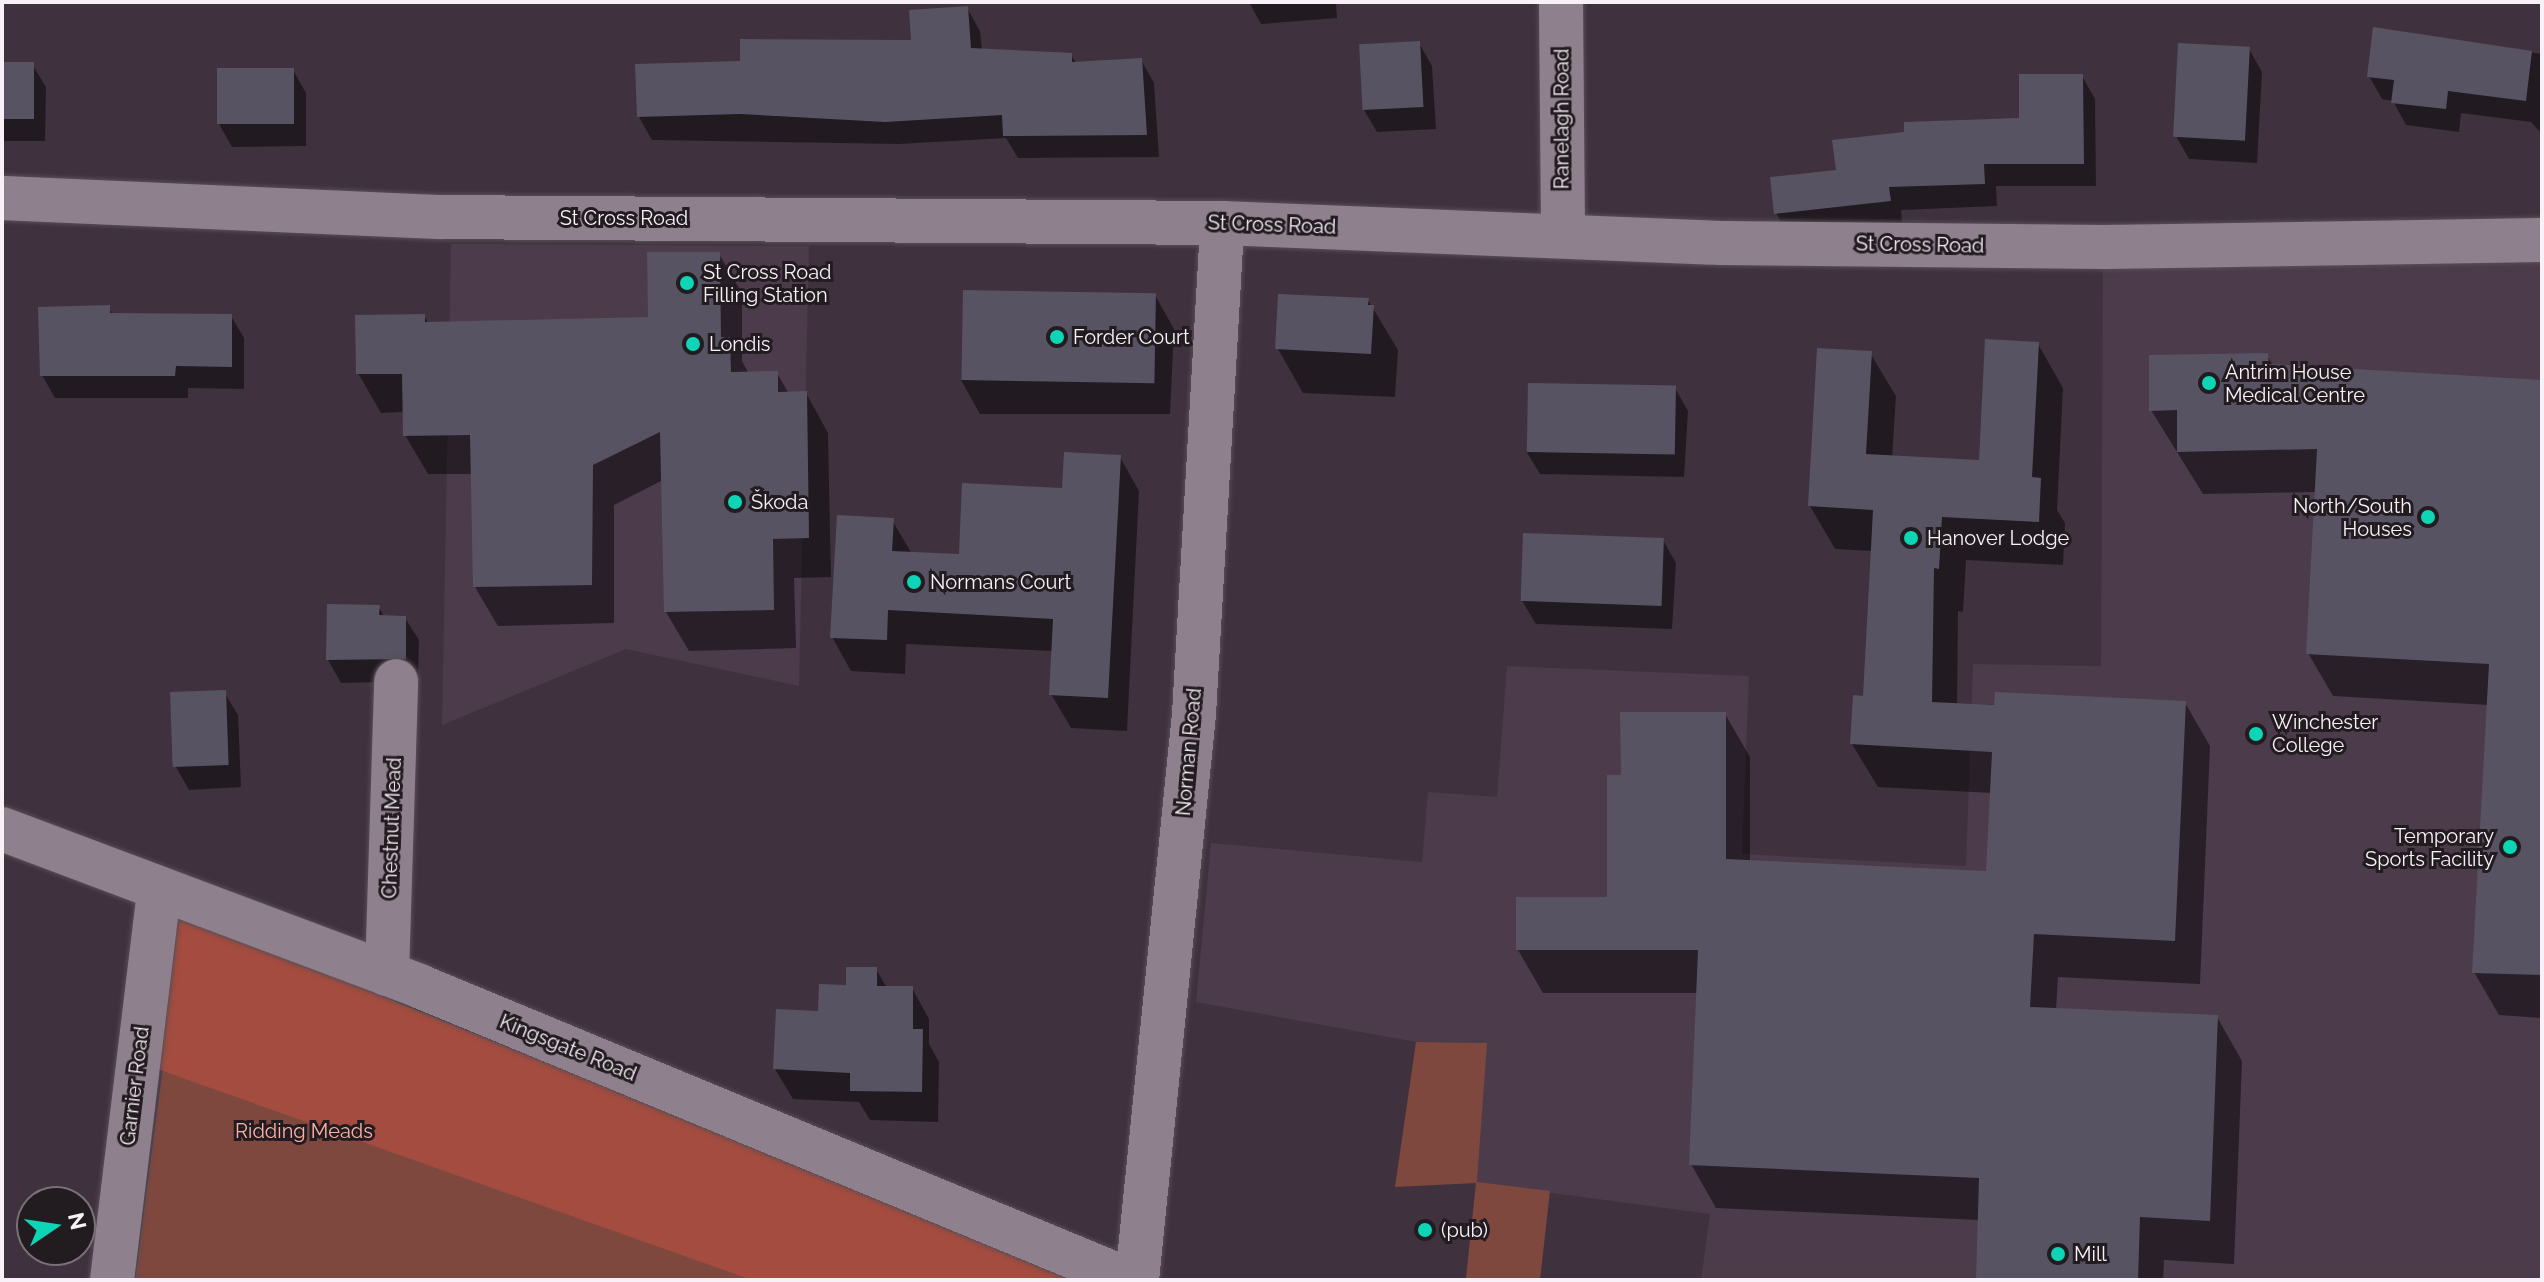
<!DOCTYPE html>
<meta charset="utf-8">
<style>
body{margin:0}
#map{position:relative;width:2544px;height:1282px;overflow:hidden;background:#3f323e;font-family:Raleway,sans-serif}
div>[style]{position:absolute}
.built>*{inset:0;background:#4c3b4b}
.green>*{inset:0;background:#7e483f}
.forest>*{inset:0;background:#a34c3f}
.shadow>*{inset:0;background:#0007}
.building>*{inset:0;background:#575362;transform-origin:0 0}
.roads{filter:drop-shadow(0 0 2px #584e57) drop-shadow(0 0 2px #584e57)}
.minor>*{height:44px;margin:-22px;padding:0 22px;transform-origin:22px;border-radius:22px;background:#8f808d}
.secondary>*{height:44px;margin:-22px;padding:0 22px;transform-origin:22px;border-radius:22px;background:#8f808d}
.dots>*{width:22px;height:22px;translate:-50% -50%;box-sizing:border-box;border:4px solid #221c21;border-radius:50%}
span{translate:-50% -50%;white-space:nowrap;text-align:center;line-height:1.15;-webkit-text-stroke:6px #221c21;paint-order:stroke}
.street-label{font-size:20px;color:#f9f1f8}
.poi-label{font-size:20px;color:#f9f1f8}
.left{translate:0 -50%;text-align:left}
.right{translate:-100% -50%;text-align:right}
.park-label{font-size:20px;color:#fbb2a5}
.frame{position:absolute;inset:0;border:4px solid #f9f1f8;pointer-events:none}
.north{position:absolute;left:16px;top:1186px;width:80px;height:80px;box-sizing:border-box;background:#221c21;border:2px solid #787177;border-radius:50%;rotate:77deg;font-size:22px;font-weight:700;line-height:32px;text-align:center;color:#f9f1f8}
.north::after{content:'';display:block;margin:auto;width:28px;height:36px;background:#0dd5b5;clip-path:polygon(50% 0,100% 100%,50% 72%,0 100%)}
</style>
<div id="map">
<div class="built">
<i style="clip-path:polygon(451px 244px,809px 246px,799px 686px,626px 649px,442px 725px)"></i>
<i style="clip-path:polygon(2542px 262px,2542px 1280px,1701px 1280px,1710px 1214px,1477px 1183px,1486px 1043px,1416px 1042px,1196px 1002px,1211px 843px,1422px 862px,1428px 792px,1497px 797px,1507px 666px,1749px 676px,1742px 854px,1966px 866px,1973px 664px,2101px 666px,2103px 268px)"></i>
</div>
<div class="green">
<i style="clip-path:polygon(182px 920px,1067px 1280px,135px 1280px)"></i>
<i style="clip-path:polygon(1416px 1042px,1487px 1043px,1477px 1182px,1550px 1191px,1540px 1280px,1466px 1278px,1476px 1183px,1395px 1187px)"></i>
</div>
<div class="forest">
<i style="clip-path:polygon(177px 913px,1083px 1280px,752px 1280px,157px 1069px)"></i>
</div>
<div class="shadow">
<i style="clip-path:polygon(1249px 2px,1376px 2px,1336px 3px,1337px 18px,1261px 24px)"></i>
<i style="clip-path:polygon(967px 8px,980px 31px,982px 51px,1071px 55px,1076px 63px,1141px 60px,1154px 83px,1159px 157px,1018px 158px,1006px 138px,899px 144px,652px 140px,639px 117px,742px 63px,913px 42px)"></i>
<i style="clip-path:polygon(2375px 29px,2542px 54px,2542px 134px,2531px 122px,2461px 113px,2459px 132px,2406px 125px,2393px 101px,2382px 99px,2369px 76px)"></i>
<i style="clip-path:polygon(1419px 43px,1432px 66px,1436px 129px,1377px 132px,1364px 110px)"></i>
<i style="clip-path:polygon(2249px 49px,2262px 72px,2257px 163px,2189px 159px,2176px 136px)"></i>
<i style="clip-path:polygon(2px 64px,32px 64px,46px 87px,45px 141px,2px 141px)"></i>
<i style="clip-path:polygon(293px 70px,306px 93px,306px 146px,232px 147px,219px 124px)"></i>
<i style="clip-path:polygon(2082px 76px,2095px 99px,2096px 186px,1996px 186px,1997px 206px,1901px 210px,1902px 223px,1789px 236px,1776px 213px,1838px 172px,2021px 120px)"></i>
<i style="clip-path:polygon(719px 254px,742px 293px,742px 361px,749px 374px,777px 373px,789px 394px,806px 393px,828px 433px,831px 577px,794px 578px,796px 648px,689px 651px,666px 612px,663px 480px,614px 505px,614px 623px,498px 626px,475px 587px,473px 474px,428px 474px,405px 435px,405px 412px,381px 413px,358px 373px,424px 316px,429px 324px,650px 319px)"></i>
<i style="clip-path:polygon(1155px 295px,1174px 329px,1170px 414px,980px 414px,961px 380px)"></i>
<i style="clip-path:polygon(1368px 300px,1398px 350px,1395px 397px,1303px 393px,1278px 349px)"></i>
<i style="clip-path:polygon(108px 307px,113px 315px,231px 316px,244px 338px,244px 389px,188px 388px,188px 398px,55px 398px,42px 375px)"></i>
<i style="clip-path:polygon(2038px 344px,2063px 388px,2057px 510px,2065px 523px,2063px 565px,1966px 560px,1963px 612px,1958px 611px,1957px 705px,2185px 703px,2210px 746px,2200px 984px,2058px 977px,2056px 1010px,2217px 1017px,2242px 1061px,2234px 1264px,2164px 1260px,2163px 1280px,1978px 1280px,1979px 1220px,1716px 1208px,1691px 1164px,1699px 993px,1543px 993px,1518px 950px,1609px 899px,1623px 777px,1725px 714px,1750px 757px,1750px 862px,1987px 873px,1992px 793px,1878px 787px,1852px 744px,1865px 698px,1873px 551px,1835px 549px,1810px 506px,1870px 353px,1896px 396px,1892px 458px,1981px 462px)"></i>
<i style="clip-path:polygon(2267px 355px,2274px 367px,2542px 382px,2542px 1018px,2499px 1015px,2474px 972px,2489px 705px,2333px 696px,2308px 653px,2317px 492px,2203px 494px,2151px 410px)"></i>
<i style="clip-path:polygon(1675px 388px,1688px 411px,1684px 477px,1540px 474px,1526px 451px)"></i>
<i style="clip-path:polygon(1120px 457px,1139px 491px,1127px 731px,1071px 728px,1051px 694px,1053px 651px,906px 644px,905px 674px,851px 671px,832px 637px,892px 520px,912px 554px,961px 556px)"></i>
<i style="clip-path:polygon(1663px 540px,1676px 563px,1672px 629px,1536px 624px,1522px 601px)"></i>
<i style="clip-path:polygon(379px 607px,384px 617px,405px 618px,419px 640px,418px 681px,341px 683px,328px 660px)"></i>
<i style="clip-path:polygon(224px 692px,238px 715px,241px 787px,189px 790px,176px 767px)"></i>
<i style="clip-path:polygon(876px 969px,887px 988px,912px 988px,929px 1019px,929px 1044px,939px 1062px,938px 1122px,870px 1120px,859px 1102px,793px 1099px,775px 1069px,820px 1013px)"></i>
</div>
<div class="building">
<i style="clip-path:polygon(968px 6px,971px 48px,1072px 53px,1072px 62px,1142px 58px,1147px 135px,1003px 136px,1002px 115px,885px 122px,740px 114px,637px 117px,635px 64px,740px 61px,740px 39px,911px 40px,909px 10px)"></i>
<i style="clip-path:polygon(2373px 27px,2532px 51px,2526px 101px,2448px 91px,2446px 109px,2391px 103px,2394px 80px,2367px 77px)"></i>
<i style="left:1420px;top:41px;width:66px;height:61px;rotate:87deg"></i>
<i style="left:2178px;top:43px;width:72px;height:94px;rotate:3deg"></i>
<i style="left:2px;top:62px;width:32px;height:57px"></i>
<i style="left:294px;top:68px;width:56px;height:77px;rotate:90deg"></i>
<i style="clip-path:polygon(2019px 74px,2083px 74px,2084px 164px,1984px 164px,1985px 184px,1889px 187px,1891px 201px,1774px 214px,1770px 177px,1836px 170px,1832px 140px,1904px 132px,1904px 122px,2019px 118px)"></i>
<i style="clip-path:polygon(647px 252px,720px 252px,721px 337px,730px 337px,731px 372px,778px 371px,778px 392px,807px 391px,809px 538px,773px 539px,774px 610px,664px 612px,660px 432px,593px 465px,592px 585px,473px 587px,470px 435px,403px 436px,402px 374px,356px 374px,355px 315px,425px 314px,425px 322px,648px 317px)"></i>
<i style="left:963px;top:290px;width:193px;height:90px;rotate:1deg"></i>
<i style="clip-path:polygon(1278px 294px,1369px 298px,1368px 305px,1374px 305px,1371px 354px,1275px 349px)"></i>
<i style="clip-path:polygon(110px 305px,110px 313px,232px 314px,232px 367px,176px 366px,175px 376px,40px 376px,38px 307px)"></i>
<i style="clip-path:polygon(1985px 339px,2039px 342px,2032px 477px,2041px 478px,2039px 522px,1942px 517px,1939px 569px,1934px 568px,1932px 702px,1994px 705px,1995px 692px,2186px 701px,2175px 941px,2034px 934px,2030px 1007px,2218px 1015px,2210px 1221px,2140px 1217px,2138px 1280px,1976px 1280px,1979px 1178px,1689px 1165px,1698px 950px,1516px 950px,1516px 897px,1607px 897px,1607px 775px,1621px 775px,1620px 712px,1726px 712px,1726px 859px,1986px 871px,1992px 752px,1850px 744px,1853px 695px,1863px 696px,1873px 510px,1808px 506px,1817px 348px,1872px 351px,1866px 454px,1979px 460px)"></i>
<i style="clip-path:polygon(2268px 353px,2269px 364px,2542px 380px,2542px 975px,2472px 973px,2489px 664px,2306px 654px,2317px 449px,2177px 452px,2177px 410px,2149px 411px,2149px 355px)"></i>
<i style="left:1528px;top:383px;width:148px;height:69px;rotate:1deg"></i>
<i style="clip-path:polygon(1064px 452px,1121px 455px,1108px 698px,1049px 695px,1053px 619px,888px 610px,887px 640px,830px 638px,837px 515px,894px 518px,892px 551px,959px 554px,962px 483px,1062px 488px)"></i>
<i style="left:1523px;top:533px;width:141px;height:68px;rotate:2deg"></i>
<i style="clip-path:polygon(327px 604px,380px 605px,379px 615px,406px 616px,406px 659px,326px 660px)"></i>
<i style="left:226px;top:690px;width:75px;height:56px;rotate:88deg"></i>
<i style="clip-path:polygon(846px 967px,877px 967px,877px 986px,913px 986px,913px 1029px,923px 1029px,922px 1092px,850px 1091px,850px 1073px,773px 1069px,776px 1009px,818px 1011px,819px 984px,846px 985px)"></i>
</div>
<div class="roads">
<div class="minor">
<i style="left:1561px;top:2px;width:233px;rotate:89.5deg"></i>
<i style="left:2px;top:829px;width:446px;rotate:20.6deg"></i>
<i style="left:419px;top:986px;width:768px;rotate:22.49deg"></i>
<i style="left:387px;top:974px;width:293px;rotate:-88.2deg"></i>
<i style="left:112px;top:1280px;width:391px;rotate:-83.1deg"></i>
<i style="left:1137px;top:1280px;width:569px;rotate:-84.25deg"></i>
<i style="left:1194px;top:714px;width:492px;rotate:-86.7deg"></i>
</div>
<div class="secondary">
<i style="left:2px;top:198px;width:437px;rotate:2.5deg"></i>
<i style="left:439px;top:217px;width:783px;rotate:0.44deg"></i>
<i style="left:1222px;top:223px;width:499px;rotate:2.3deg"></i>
<i style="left:1721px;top:243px;width:383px;rotate:0.6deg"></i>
<i style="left:2104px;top:247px;width:438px;rotate:-0.9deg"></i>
</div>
</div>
<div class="dots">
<i style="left:687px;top:283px;background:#0dd5b5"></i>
<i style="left:1057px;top:337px;background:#0dd5b5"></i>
<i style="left:693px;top:344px;background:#0dd5b5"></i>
<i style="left:2209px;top:383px;background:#0dd5b5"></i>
<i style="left:735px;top:502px;background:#0dd5b5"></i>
<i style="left:2428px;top:517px;background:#0dd5b5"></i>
<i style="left:1911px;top:538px;background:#0dd5b5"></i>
<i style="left:914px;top:582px;background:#0dd5b5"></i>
<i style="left:2256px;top:734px;background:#0dd5b5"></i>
<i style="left:2510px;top:847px;background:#0dd5b5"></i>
<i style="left:1425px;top:1230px;background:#0dd5b5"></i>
<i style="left:2058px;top:1254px;background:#0dd5b5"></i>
</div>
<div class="street-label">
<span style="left:1562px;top:119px;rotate:-90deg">Ranelagh Road</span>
<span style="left:624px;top:218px">St Cross Road</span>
<span style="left:1272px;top:225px;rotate:2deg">St Cross Road</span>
<span style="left:1920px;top:245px;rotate:1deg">St Cross Road</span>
<span style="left:1189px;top:752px;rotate:-85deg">Norman Road</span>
<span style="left:392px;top:828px;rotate:-88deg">Chestnut Mead</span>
<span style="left:568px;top:1048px;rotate:22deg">Kingsgate Road</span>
<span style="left:135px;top:1086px;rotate:-83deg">Garnier Road</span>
</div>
<div class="poi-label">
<span class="left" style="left:703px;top:284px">St Cross Road<br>Filling Station</span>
<span class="left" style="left:1073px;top:337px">Forder Court</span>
<span class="left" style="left:709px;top:344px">Londis</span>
<span class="left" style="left:2225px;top:384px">Antrim House<br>Medical Centre</span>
<span class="left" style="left:751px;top:502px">Škoda</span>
<span class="right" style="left:2412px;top:518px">North/South<br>Houses</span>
<span class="left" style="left:1927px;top:538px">Hanover Lodge</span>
<span class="left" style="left:930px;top:582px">Normans Court</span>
<span class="left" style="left:2272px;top:734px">Winchester<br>College</span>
<span class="right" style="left:2494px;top:848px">Temporary<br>Sports Facility</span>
<span class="left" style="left:1441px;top:1230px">(pub)</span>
<span class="left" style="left:2074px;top:1254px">Mill</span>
</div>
<div class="park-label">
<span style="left:304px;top:1131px">Ridding Meads</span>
</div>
<div class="frame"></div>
<div class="north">N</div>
</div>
